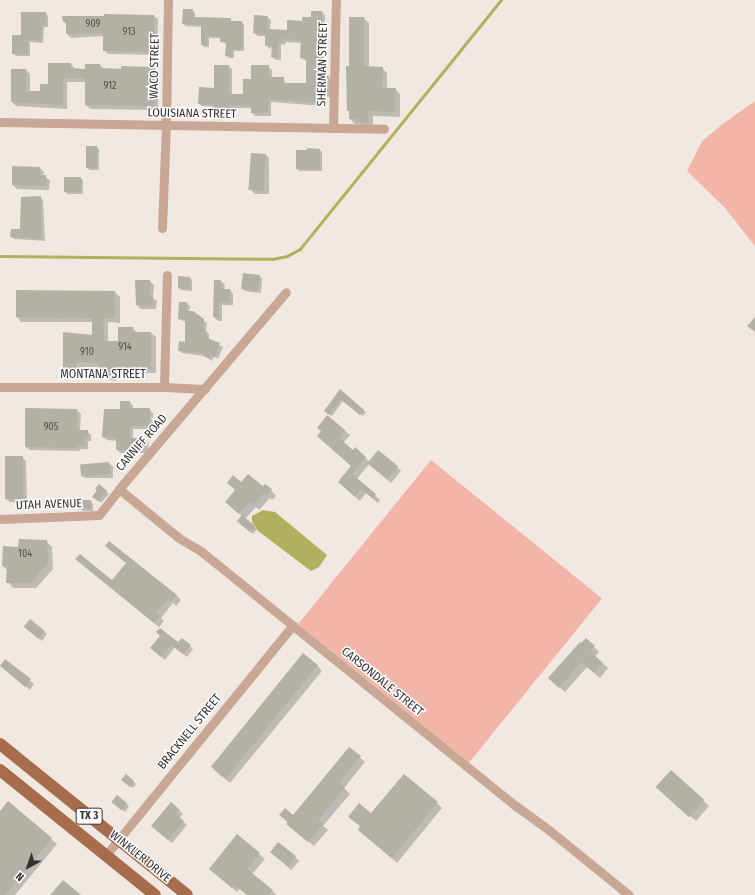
<!DOCTYPE html>
<style>
body{margin:0}
#map{position:relative;width:755px;height:895px;overflow:hidden;background:#f1e9e1;font-family:"Fira Sans Condensed",sans-serif}
div>[style]{position:absolute}
.green>*{inset:0;background:#f3b4a9;transform-origin:0 0}
.water>*{inset:0;background:#b2b05f}
.shadow>*{inset:0;background:#0003;transform-origin:0 0}
.stream>*{height:2.5px;margin:-1.25px;padding:0 1.25px;transform-origin:1.25px;border-radius:1.25px;background:#b2b05f}
.building>*{inset:0;background:#b3b0a6;transform-origin:0 0}
.minor>*{height:9px;margin:-4.5px;padding:0 4.5px;transform-origin:4.5px;border-radius:4.5px;background:#c8a795}
.primary>*{height:12px;margin:-6px;padding:0 6px;transform-origin:6px;border-radius:6px;background:#a66c4c}
span{translate:-50% -50%;white-space:nowrap;text-align:center;line-height:1.15;-webkit-text-stroke:3px #fff;paint-order:stroke}
.number-label{font-size:10px;color:#54514c}
.number-label span{-webkit-text-stroke-width:0}
.shield-label span{padding:1px 3px;background:#fff;border:1px solid;border-radius:3px;-webkit-text-stroke-width:0}
.shield-label{font-size:11px;color:#34312e;font-weight:700}
.street-label{font-size:12px;color:#34312e}
.north{position:absolute;left:8px;top:847px;width:40px;height:40px;-webkit-text-stroke:3px #fff;paint-order:stroke;rotate:220deg;font-size:11px;font-weight:700;line-height:16px;text-align:center;color:#34312e}
.north::after{content:'';display:block;margin:auto;width:14px;height:18px;background:#34312e;clip-path:polygon(50% 0,100% 100%,50% 72%,0 100%)}
</style>
<div id="map">
<div class="green">
<i style="clip-path:polygon(755px 101px,755px 246px,725px 208px,687px 171px,702px 141px,724px 123px)"></i>
<i style="left:431px;top:460px;width:220px;height:211px;rotate:39deg"></i>
</div>
<div class="water">
<i style="clip-path:polygon(263px 510px,275px 512px,327px 555px,319px 567px,311px 571px,258px 531px,252px 522px,252px 516px)"></i>
</div>
<div class="shadow">
<i style="clip-path:polygon(192px 10px,195px 13px,195px 18px,230px 19px,233px 22px,242px 22px,244px 25px,244px 51px,234px 51px,234px 58px,229px 58px,226px 56px,227px 44px,221px 42px,221px 38px,209px 38px,209px 47px,204px 47px,202px 44px,202px 27px,186px 26px,183px 24px)"></i>
<i style="clip-path:polygon(322px 12px,325px 15px,324px 75px,328px 75px,331px 79px,331px 97px,324px 97px,324px 106px,271px 102px,271px 116px,255px 116px,252px 112px,252px 108px,232px 108px,232px 119px,218px 118px,215px 115px,215px 107px,202px 106px,199px 103px,215px 89px,229px 66px,232px 69px,232px 95px,244px 95px,252px 80px,268px 66px,272px 70px,272px 78px,283px 78px,286px 84px,307px 84px,307px 61px,301px 58px,302px 43px,286px 42px,285px 45px,281px 44px,281px 60px,276px 60px,272px 57px,273px 49px,269px 48px,266px 45px,266px 36px,258px 36px,254px 33px,267px 17px,271px 20px,270px 30px,288px 31px)"></i>
<i style="clip-path:polygon(46px 13px,48px 16px,48px 27px,44px 27px,43px 43px,30px 42px,30px 56px,16px 56px,13px 54px,22px 36px)"></i>
<i style="clip-path:polygon(154px 16px,158px 19px,157px 55px,108px 54px,104px 50px,104px 36px,71px 38px,67px 34px,67px 25px,64px 22px,63px 17px)"></i>
<i style="clip-path:polygon(364px 18px,369px 23px,369px 67px,382px 68px,387px 73px,387px 89px,395px 89px,400px 94px,400px 117px,373px 116px,373px 127px,363px 127px,360px 124px,355px 124px,350px 119px,350px 112px,348px 110px,350px 67px)"></i>
<i style="clip-path:polygon(71px 64px,75px 69px,86px 70px,100px 65px,104px 69px,154px 68px,159px 73px,158px 110px,90px 109px,86px 105px,86px 82px,67px 82px,67px 109px,16px 106px,12px 102px,26px 70px,30px 74px,30px 92px,41px 92px)"></i>
<i style="clip-path:polygon(96px 147px,99px 149px,99px 170px,90px 170px,87px 168px)"></i>
<i style="clip-path:polygon(308px 149px,320px 150px,322px 152px,322px 171px,299px 171px,297px 168px)"></i>
<i style="clip-path:polygon(266px 155px,269px 158px,269px 194px,255px 194px,251px 190px)"></i>
<i style="clip-path:polygon(40px 168px,44px 172px,43px 176px,50px 180px,49px 190px,17px 189px,13px 185px)"></i>
<i style="clip-path:polygon(81px 178px,83px 181px,83px 194px,67px 194px,65px 192px)"></i>
<i style="clip-path:polygon(40px 197px,43px 200px,45px 241px,14px 239px,11px 237px,21px 230px)"></i>
<i style="clip-path:polygon(260px 276px,262px 279px,261px 293px,245px 291px,243px 289px)"></i>
<i style="clip-path:polygon(190px 278px,192px 280px,192px 291px,181px 290px,179px 288px)"></i>
<i style="clip-path:polygon(150px 281px,154px 285px,153px 298px,157px 301px,156px 309px,141px 309px,137px 305px)"></i>
<i style="clip-path:polygon(215px 281px,221px 281px,225px 285px,224px 290px,230px 290px,233px 294px,233px 305px,222px 305px,222px 321px,218px 321px,214px 317px)"></i>
<i style="clip-path:polygon(17px 291px,115px 292px,120px 297px,120px 323px,108px 322px,108px 342px,119px 342px,133px 328px,137px 333px,151px 333px,156px 337px,156px 373px,116px 373px,116px 381px,111px 380px,106px 376px,106px 372px,99px 367px,82px 367px,82px 373px,68px 372px,64px 368px,93px 336px,93px 322px,21px 322px,17px 317px)"></i>
<i style="clip-path:polygon(187px 303px,190px 306px,189px 312px,207px 323px,206px 331px,209px 334px,209px 340px,223px 347px,218px 359px,214px 357px,212px 361px,204px 356px,182px 353px,179px 350px,186px 343px,186px 322px,179px 319px)"></i>
<i style="clip-path:polygon(341px 391px,366px 412px,363px 416px,343px 401px,332px 416px,327px 413px)"></i>
<i style="clip-path:polygon(130px 402px,133px 406px,133px 409px,149px 409px,153px 413px,153px 429px,133px 429px,133px 439px,145px 439px,149px 443px,147px 453px,120px 453px,117px 449px,117px 441px,107px 440px,103px 437px,121px 410px)"></i>
<i style="clip-path:polygon(77px 410px,81px 414px,80px 431px,87px 431px,91px 435px,91px 441px,88px 441px,88px 449px,80px 449px,80px 451px,30px 450px,26px 447px)"></i>
<i style="clip-path:polygon(328px 416px,350px 435px,343px 443px,353px 451px,355px 449px,370px 462px,397px 467px,401px 471px,391px 483px,369px 464px,357px 479px,380px 500px,378px 503px,366px 493px,360px 501px,339px 482px,352px 466px,322px 432px)"></i>
<i style="clip-path:polygon(22px 457px,26px 461px,27px 503px,10px 502px,6px 499px)"></i>
<i style="clip-path:polygon(109px 463px,113px 467px,113px 478px,85px 478px,81px 474px)"></i>
<i style="clip-path:polygon(241px 483px,271px 490px,276px 496px,272px 500px,270px 498px,259px 510px,256px 507px,245px 519px,257px 529px,253px 534px,240px 524px,242px 516px,232px 508px)"></i>
<i style="clip-path:polygon(106px 491px,109px 494px,101px 503px,96px 499px)"></i>
<i style="clip-path:polygon(91px 501px,93px 504px,93px 511px,83px 511px,80px 508px)"></i>
<i style="clip-path:polygon(46px 541px,52px 547px,53px 569px,36px 588px,13px 588px,8px 582px,8px 571px,3px 566px,19px 548px)"></i>
<i style="clip-path:polygon(76px 559px,112px 582px,176px 595px,181px 600px,176px 606px,173px 603px,161px 618px,164px 621px,159px 627px)"></i>
<i style="clip-path:polygon(31px 621px,47px 634px,42px 641px,28px 629px)"></i>
<i style="clip-path:polygon(586px 639px,599px 652px,595px 657px,608px 668px,600px 678px,587px 667px,565px 692px,555px 683px)"></i>
<i style="clip-path:polygon(178px 643px,190px 646px,193px 649px,187px 657px,175px 647px,165px 660px,152px 648px)"></i>
<i style="clip-path:polygon(5px 660px,34px 684px,30px 690px,5px 670px)"></i>
<i style="clip-path:polygon(317px 665px,322px 671px,230px 783px,216px 772px,211px 766px)"></i>
<i style="clip-path:polygon(350px 749px,365px 762px,344px 788px,350px 794px,323px 826px,328px 830px,314px 846px,293px 829px,281px 815px,293px 816px)"></i>
<i style="clip-path:polygon(671px 772px,709px 806px,696px 821px,663px 793px)"></i>
<i style="clip-path:polygon(126px 775px,136px 784px,133px 788px,125px 782px)"></i>
<i style="clip-path:polygon(118px 796px,129px 806px,125px 812px,115px 804px)"></i>
<i style="clip-path:polygon(437px 803px,442px 808px,397px 863px,364px 835px,359px 830px,361px 827px,355px 822px,372px 815px)"></i>
<i style="clip-path:polygon(179px 810px,183px 814px,179px 818px,187px 825px,172px 843px,156px 830px)"></i>
<i style="clip-path:polygon(0 813px,51px 839px,57px 844px,15px 895px,0 895px)"></i>
<i style="clip-path:polygon(238px 836px,265px 859px,252px 874px,277px 895px,247px 895px,240px 889px,237px 892px,210px 869px)"></i>
<i style="left:279px;top:843px;width:27px;height:12px;rotate:42deg"></i>
</div>
<div class="stream">
<i style="left:0;top:256px;width:272px;rotate:0.6deg"></i>
<i style="left:272px;top:259px;width:15px;rotate:-11deg"></i>
<i style="left:287px;top:256px;width:15px;rotate:-28deg"></i>
<i style="left:300px;top:249px;width:320px;rotate:-51.1deg"></i>
</div>
<div class="building">
<i style="clip-path:polygon(183px 9px,193px 9px,193px 17px,231px 18px,231px 21px,242px 21px,242px 49px,232px 49px,232px 56px,225px 56px,226px 42px,220px 42px,220px 36px,207px 36px,207px 45px,201px 45px,201px 25px,182px 24px)"></i>
<i style="clip-path:polygon(311px 11px,322px 11px,321px 75px,328px 74px,328px 94px,321px 94px,321px 103px,269px 99px,268px 113px,251px 113px,251px 106px,229px 105px,229px 116px,214px 116px,214px 105px,198px 104px,199px 87px,214px 88px,214px 65px,229px 65px,229px 94px,243px 94px,243px 79px,251px 79px,251px 65px,269px 65px,269px 77px,284px 77px,283px 83px,306px 83px,306px 58px,300px 58px,301px 40px,283px 39px,283px 42px,278px 42px,278px 57px,271px 57px,272px 46px,265px 46px,265px 34px,253px 33px,254px 15px,268px 16px,267px 29px,287px 30px,287px 20px,302px 21px,302px 17px,311px 17px)"></i>
<i style="clip-path:polygon(21px 12px,46px 12px,46px 25px,42px 25px,41px 41px,28px 40px,28px 54px,12px 54px,12px 35px,21px 35px)"></i>
<i style="clip-path:polygon(104px 14px,154px 15px,154px 52px,103px 51px,103px 33px,66px 34px,66px 22px,63px 22px,62px 16px,104px 16px)"></i>
<i style="clip-path:polygon(349px 17px,364px 17px,364px 66px,383px 67px,382px 88px,396px 88px,395px 112px,368px 111px,368px 123px,357px 122px,357px 119px,349px 119px,349px 111px,347px 111px,346px 66px,349px 66px)"></i>
<i style="clip-path:polygon(48px 63px,71px 63px,71px 68px,85px 69px,85px 64px,100px 64px,100px 68px,121px 69px,121px 66px,155px 67px,154px 106px,85px 105px,85px 78px,63px 78px,63px 105px,11px 102px,11px 69px,26px 69px,26px 91px,40px 91px,40px 84px,48px 84px)"></i>
<i style="left:86px;top:146px;width:11px;height:22px"></i>
<i style="clip-path:polygon(307px 148px,320px 149px,320px 169px,296px 169px,296px 150px,307px 150px)"></i>
<i style="left:251px;top:153px;width:15px;height:37px;rotate:4deg"></i>
<i style="clip-path:polygon(12px 166px,40px 167px,40px 175px,46px 175px,46px 186px,12px 185px)"></i>
<i style="left:64px;top:177px;width:17px;height:15px"></i>
<i style="clip-path:polygon(41px 196px,42px 239px,10px 237px,11px 229px,20px 229px,21px 197px)"></i>
<i style="left:243px;top:273px;width:17px;height:16px;rotate:7deg"></i>
<i style="clip-path:polygon(178px 276px,190px 277px,190px 289px,178px 288px)"></i>
<i style="clip-path:polygon(135px 280px,150px 280px,150px 296px,153px 296px,153px 306px,136px 305px)"></i>
<i style="clip-path:polygon(214px 280px,221px 280px,221px 289px,230px 289px,230px 302px,219px 302px,219px 318px,213px 317px)"></i>
<i style="clip-path:polygon(16px 290px,115px 291px,115px 318px,103px 318px,104px 341px,118px 341px,118px 327px,133px 327px,133px 332px,151px 332px,151px 369px,112px 368px,111px 376px,105px 376px,105px 368px,98px 368px,98px 363px,77px 362px,77px 368px,63px 368px,63px 332px,92px 335px,92px 318px,16px 317px)"></i>
<i style="clip-path:polygon(179px 302px,187px 302px,186px 311px,193px 311px,204px 319px,204px 330px,206px 330px,207px 338px,220px 343px,215px 356px,211px 355px,209px 358px,203px 356px,204px 353px,178px 351px,179px 341px,185px 342px,185px 320px,178px 319px)"></i>
<i style="clip-path:polygon(755px 317px,755px 332px,747px 326px)"></i>
<i style="clip-path:polygon(340px 389px,364px 410px,360px 415px,341px 400px,329px 415px,324px 411px)"></i>
<i style="clip-path:polygon(120px 401px,130px 401px,130px 408px,150px 408px,150px 426px,130px 426px,130px 438px,146px 438px,144px 450px,116px 450px,116px 438px,102px 437px,104px 409px,120px 409px)"></i>
<i style="clip-path:polygon(25px 408px,77px 409px,77px 430px,88px 430px,88px 438px,85px 438px,85px 446px,76px 445px,76px 448px,25px 447px)"></i>
<i style="clip-path:polygon(327px 415px,345px 430px,339px 438px,353px 450px,355px 447px,366px 457px,352px 474px,376px 494px,373px 499px,361px 489px,355px 497px,338px 482px,351px 466px,317px 436px,321px 431px,317px 428px)"></i>
<i style="left:378px;top:450px;width:26px;height:17px;rotate:39deg"></i>
<i style="left:5px;top:456px;width:18px;height:43px"></i>
<i style="left:109px;top:462px;width:12px;height:29px;rotate:85deg"></i>
<i style="clip-path:polygon(248px 474px,263px 486px,265px 484px,272px 489px,266px 496px,264px 493px,253px 505px,250px 502px,239px 514px,225px 502px,235px 490px,227px 483px,233px 475px,241px 482px)"></i>
<i style="clip-path:polygon(99px 484px,107px 491px,98px 501px,92px 497px,97px 490px,95px 489px)"></i>
<i style="left:79px;top:500px;width:12px;height:9px"></i>
<i style="left:242px;top:515px;width:17px;height:8px;rotate:40deg"></i>
<i style="clip-path:polygon(19px 539px,47px 540px,48px 563px,31px 583px,6px 583px,7px 566px,2px 566px,3px 546px,18px 547px)"></i>
<i style="clip-path:polygon(109px 541px,177px 595px,171px 602px,168px 600px,156px 613px,160px 616px,154px 623px,75px 559px,80px 554px,112px 580px,126px 563px,105px 546px)"></i>
<i style="left:30px;top:619px;width:19px;height:10px;rotate:39deg"></i>
<i style="clip-path:polygon(160px 628px,178px 642px,182px 638px,191px 645px,183px 654px,171px 645px,161px 657px,150px 648px,160px 636px,156px 632px)"></i>
<i style="clip-path:polygon(586px 638px,595px 646px,590px 651px,603px 663px,594px 673px,581px 662px,559px 688px,548px 678px,580px 642px,581px 643px)"></i>
<i style="left:303px;top:653px;width:19px;height:146px;rotate:39deg"></i>
<i style="clip-path:polygon(5px 659px,31px 679px,25px 687px,0 666px)"></i>
<i style="clip-path:polygon(349px 747px,361px 756px,339px 783px,345px 788px,318px 820px,323px 824px,308px 842px,286px 824px,288px 822px,279px 815px,285px 808px,293px 815px)"></i>
<i style="left:671px;top:770px;width:45px;height:23px;rotate:42deg"></i>
<i style="clip-path:polygon(126px 774px,134px 781px,130px 787px,121px 780px)"></i>
<i style="clip-path:polygon(404px 774px,438px 802px,392px 858px,358px 830px,360px 826px,348px 817px,359px 803px,371px 813px)"></i>
<i style="left:117px;top:795px;width:13px;height:9px;rotate:39deg"></i>
<i style="clip-path:polygon(8px 801px,52px 838px,5px 895px,0 895px,0 811px)"></i>
<i style="clip-path:polygon(171px 802px,180px 810px,176px 814px,184px 821px,168px 840px,151px 826px)"></i>
<i style="clip-path:polygon(237px 834px,260px 853px,247px 869px,273px 890px,268px 895px,247px 895px,234px 885px,232px 888px,209px 869px)"></i>
<i style="left:278px;top:842px;width:23px;height:13px;rotate:38deg"></i>
<i style="clip-path:polygon(63px 880px,81px 895px,50px 895px)"></i>
</div>
<div class="minor">
<i style="left:0;top:122px;width:384px;rotate:1deg"></i>
<i style="left:333px;top:128px;width:128px;rotate:-88.7deg"></i>
<i style="left:162px;top:228px;width:103px;rotate:-87.8deg"></i>
<i style="left:166px;top:125px;width:125px;rotate:-89.1deg"></i>
<i style="left:0;top:387px;width:164px"></i>
<i style="left:164px;top:387px;width:41px;rotate:2.8deg"></i>
<i style="left:164px;top:387px;width:112px;rotate:-88.5deg"></i>
<i style="left:119px;top:489px;width:77px;rotate:39.2deg"></i>
<i style="left:179px;top:538px;width:27px;rotate:31deg"></i>
<i style="left:202px;top:552px;width:404px;rotate:39deg"></i>
<i style="left:516px;top:806px;width:41px;rotate:36deg"></i>
<i style="left:549px;top:830px;width:103px;rotate:39.1deg"></i>
<i style="left:0;top:519px;width:99px;rotate:-2.3deg"></i>
<i style="left:99px;top:515px;width:33px;rotate:-52deg"></i>
<i style="left:119px;top:489px;width:258px;rotate:-49.7deg"></i>
<i style="left:106px;top:855px;width:296px;rotate:-50.9deg"></i>
</div>
<div class="primary">
<i style="left:0;top:744px;width:240px;rotate:38.9deg"></i>
<i style="left:0;top:770px;width:199px;rotate:38.9deg"></i>
</div>
<div class="number-label">
<span style="left:93px;top:25px">909</span>
<span style="left:129px;top:33px">913</span>
<span style="left:110px;top:87px">912</span>
<span style="left:125px;top:348px">914</span>
<span style="left:87px;top:353px">910</span>
<span style="left:51px;top:428px">905</span>
<span style="left:25px;top:555px">104</span>
</div>
<div class="shield-label">
<span style="left:89px;top:816px">TX 3</span>
</div>
<div class="street-label">
<span style="left:323px;top:64px;rotate:-89deg">SHERMAN STREET</span>
<span style="left:155px;top:66px;rotate:-89deg">WACO STREET</span>
<span style="left:192px;top:114px;rotate:1deg">LOUISIANA STREET</span>
<span style="left:103px;top:375px">MONTANA STREET</span>
<span style="left:142px;top:443px;rotate:-49deg">CANNIFF ROAD</span>
<span style="left:49px;top:505px;rotate:-2deg">UTAH AVENUE</span>
<span style="left:382px;top:682px;rotate:39deg">CARSONDALE STREET</span>
<span style="left:190px;top:732px;rotate:-51deg">BRACKNELL STREET</span>
<span style="left:140px;top:857px;rotate:39deg">WINKLER DRIVE</span>
</div>
<div class="north">N</div>
</div>
